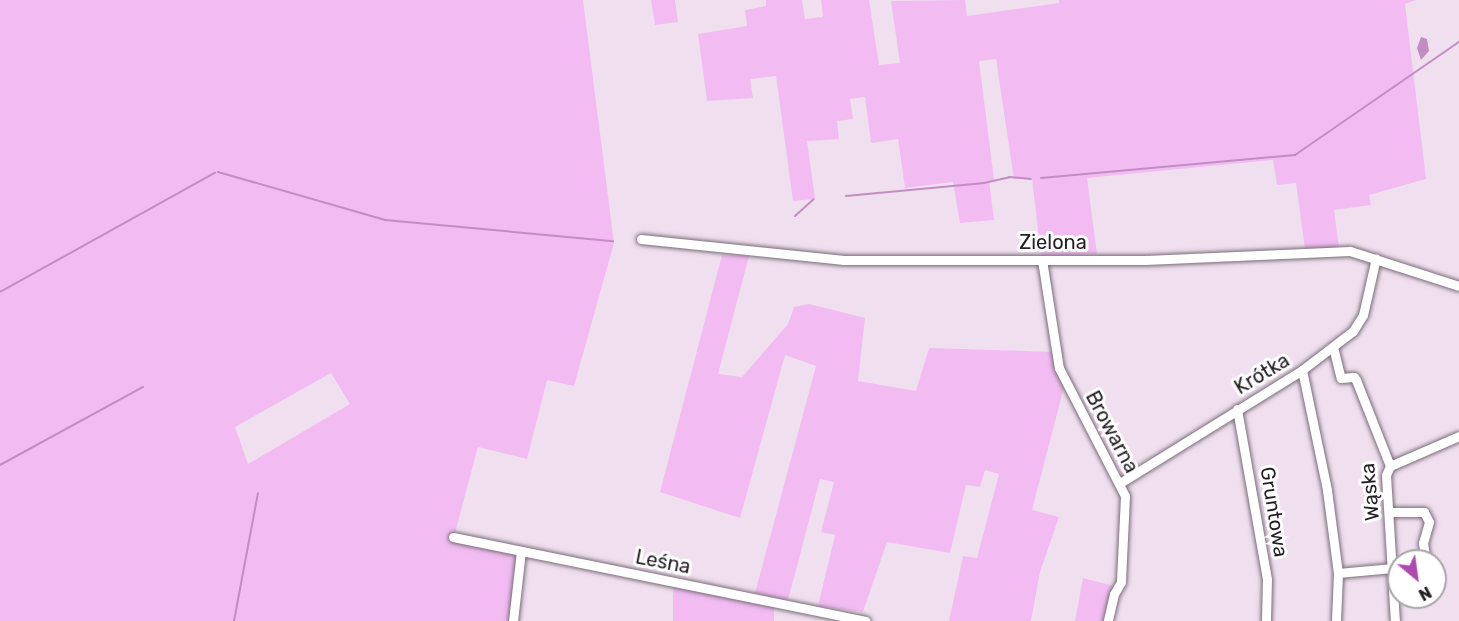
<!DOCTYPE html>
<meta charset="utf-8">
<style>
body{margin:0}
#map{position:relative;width:1459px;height:621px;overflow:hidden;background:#f0e0ef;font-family:Rubik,sans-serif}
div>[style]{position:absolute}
.green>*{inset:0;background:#f2bcf2}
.water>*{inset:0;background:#c28dc2}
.stream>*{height:2px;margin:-1px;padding:0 1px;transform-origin:1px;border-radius:1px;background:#c28dc2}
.roads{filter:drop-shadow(0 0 2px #7a6c7a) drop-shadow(0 0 2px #7a6c7a)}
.minor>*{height:9px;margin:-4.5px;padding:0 4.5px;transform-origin:4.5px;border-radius:4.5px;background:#fff}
span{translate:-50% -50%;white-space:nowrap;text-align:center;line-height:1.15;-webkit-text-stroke:6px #fff;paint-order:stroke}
.street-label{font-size:20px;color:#241e24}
.north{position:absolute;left:1387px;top:549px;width:60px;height:60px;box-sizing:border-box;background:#fff;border:2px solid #a7a5a7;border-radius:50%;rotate:151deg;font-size:16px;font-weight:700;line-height:24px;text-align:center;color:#241e24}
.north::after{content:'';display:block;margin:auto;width:21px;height:27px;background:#ae4bb1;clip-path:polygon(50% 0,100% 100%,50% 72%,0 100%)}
</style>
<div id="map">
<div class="green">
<i style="clip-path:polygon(evenodd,0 0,583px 0,614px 243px,574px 386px,547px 380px,527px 459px,478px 447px,453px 540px,521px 557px,517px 621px,0 621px,0 0,331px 373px,350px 404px,248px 464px,235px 427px,331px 373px)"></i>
<i style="clip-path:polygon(651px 0,675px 0,678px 22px,655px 25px)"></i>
<i style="clip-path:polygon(766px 0,802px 0,805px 19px,823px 17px,821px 0,869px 0,879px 65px,900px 63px,891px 1px,965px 0,967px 16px,1059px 3px,1059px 0,1416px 0,1405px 4px,1426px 179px,1369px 195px,1371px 205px,1334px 210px,1339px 248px,1305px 249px,1296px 183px,1277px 185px,1273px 160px,1087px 178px,1097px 254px,1041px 256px,1032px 178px,1014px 179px,996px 59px,979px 61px,994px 180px,989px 181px,994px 220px,960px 223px,953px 182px,905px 188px,898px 139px,871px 143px,865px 97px,850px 99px,853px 119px,837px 121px,839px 139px,807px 141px,815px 199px,793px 201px,776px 76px,750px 79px,753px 98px,707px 101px,698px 34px,747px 26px,745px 10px,766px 6px)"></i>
<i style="clip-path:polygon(722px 255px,749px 256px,718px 374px,742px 377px,788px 324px,794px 307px,809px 304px,865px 318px,858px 381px,916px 391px,929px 348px,1055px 352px,1064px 387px,1032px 510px,1059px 517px,1040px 572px,1031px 621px,949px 621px,963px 556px,977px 558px,999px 474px,985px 470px,980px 487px,966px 485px,950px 553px,887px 542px,863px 612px,818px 606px,835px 535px,821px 532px,834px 482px,820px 479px,788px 600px,755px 593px,816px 366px,785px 355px,740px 518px,660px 492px)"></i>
<i style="clip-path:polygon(1083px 578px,1114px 586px,1105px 621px,1075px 621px)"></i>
<i style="clip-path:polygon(673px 587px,774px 607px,774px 621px,673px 621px)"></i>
</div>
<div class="water">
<i style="clip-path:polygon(1421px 37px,1427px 39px,1429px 51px,1421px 60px,1417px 48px)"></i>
</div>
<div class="stream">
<i style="left:218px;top:172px;width:174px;rotate:16deg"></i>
<i style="left:385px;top:220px;width:229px;rotate:5.3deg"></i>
<i style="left:1041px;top:178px;width:255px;rotate:-5.2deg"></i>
<i style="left:1295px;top:155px;width:199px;rotate:-34.6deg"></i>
<i style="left:846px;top:196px;width:139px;rotate:-5.4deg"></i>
<i style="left:984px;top:183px;width:26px;rotate:-13deg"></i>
<i style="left:1009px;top:177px;width:22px;rotate:5deg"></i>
<i style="left:795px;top:216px;width:25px;rotate:-42deg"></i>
<i style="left:0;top:292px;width:246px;rotate:-29deg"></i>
<i style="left:0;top:465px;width:163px;rotate:-28.6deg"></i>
<i style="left:234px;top:621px;width:130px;rotate:-79.4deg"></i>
</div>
<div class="roads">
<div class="minor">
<i style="left:641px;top:239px;width:204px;rotate:5.9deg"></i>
<i style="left:844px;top:260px;width:300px"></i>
<i style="left:1144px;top:260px;width:206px;rotate:-2.5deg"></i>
<i style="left:1350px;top:251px;width:114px;rotate:17.8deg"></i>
<i style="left:1042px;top:260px;width:109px;rotate:81.1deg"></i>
<i style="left:1059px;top:368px;width:144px;rotate:62.7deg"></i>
<i style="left:1125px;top:496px;width:86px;rotate:92.7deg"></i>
<i style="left:1121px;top:582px;width:14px;rotate:120deg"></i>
<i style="left:1114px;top:594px;width:28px;rotate:103deg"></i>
<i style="left:1333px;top:347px;width:32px;rotate:76deg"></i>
<i style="left:1341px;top:378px;width:13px;rotate:-4deg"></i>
<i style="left:1354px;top:377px;width:4px;rotate:56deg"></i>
<i style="left:1356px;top:380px;width:92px;rotate:68.4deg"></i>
<i style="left:1390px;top:466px;width:10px;rotate:114deg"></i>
<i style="left:1386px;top:475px;width:146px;rotate:86.5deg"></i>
<i style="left:1302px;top:370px;width:123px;rotate:78.2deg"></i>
<i style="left:1327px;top:490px;width:84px;rotate:82.5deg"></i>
<i style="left:1338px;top:573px;width:48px;rotate:92.4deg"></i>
<i style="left:1237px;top:409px;width:173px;rotate:80deg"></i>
<i style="left:1267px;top:579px;width:42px;rotate:91.4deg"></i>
<i style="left:1390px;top:466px;width:75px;rotate:-23.5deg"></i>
<i style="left:1120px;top:483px;width:214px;rotate:-31.8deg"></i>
<i style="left:1302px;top:370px;width:64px;rotate:-37.4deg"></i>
<i style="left:1353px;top:331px;width:19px;rotate:-58deg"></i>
<i style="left:1363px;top:315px;width:58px;rotate:-77.2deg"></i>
<i style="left:1390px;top:512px;width:34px"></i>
<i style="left:1424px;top:512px;width:11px;rotate:63deg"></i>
<i style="left:1429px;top:522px;width:22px;rotate:106deg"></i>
<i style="left:1423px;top:543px;width:13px;rotate:81deg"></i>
<i style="left:453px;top:537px;width:421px;rotate:11.5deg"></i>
<i style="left:1338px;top:573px;width:55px;rotate:-5.2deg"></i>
<i style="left:513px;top:621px;width:70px;rotate:-83.5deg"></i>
</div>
</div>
<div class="street-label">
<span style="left:1053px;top:242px">Zielona</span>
<span style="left:1262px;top:374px;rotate:-31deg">Krótka</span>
<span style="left:1112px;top:432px;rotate:62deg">Browarna</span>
<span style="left:1370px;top:492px;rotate:-95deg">Wąska</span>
<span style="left:1274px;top:512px;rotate:81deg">Gruntowa</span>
<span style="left:663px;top:562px;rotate:11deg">Leśna</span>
</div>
<div class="north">N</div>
</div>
